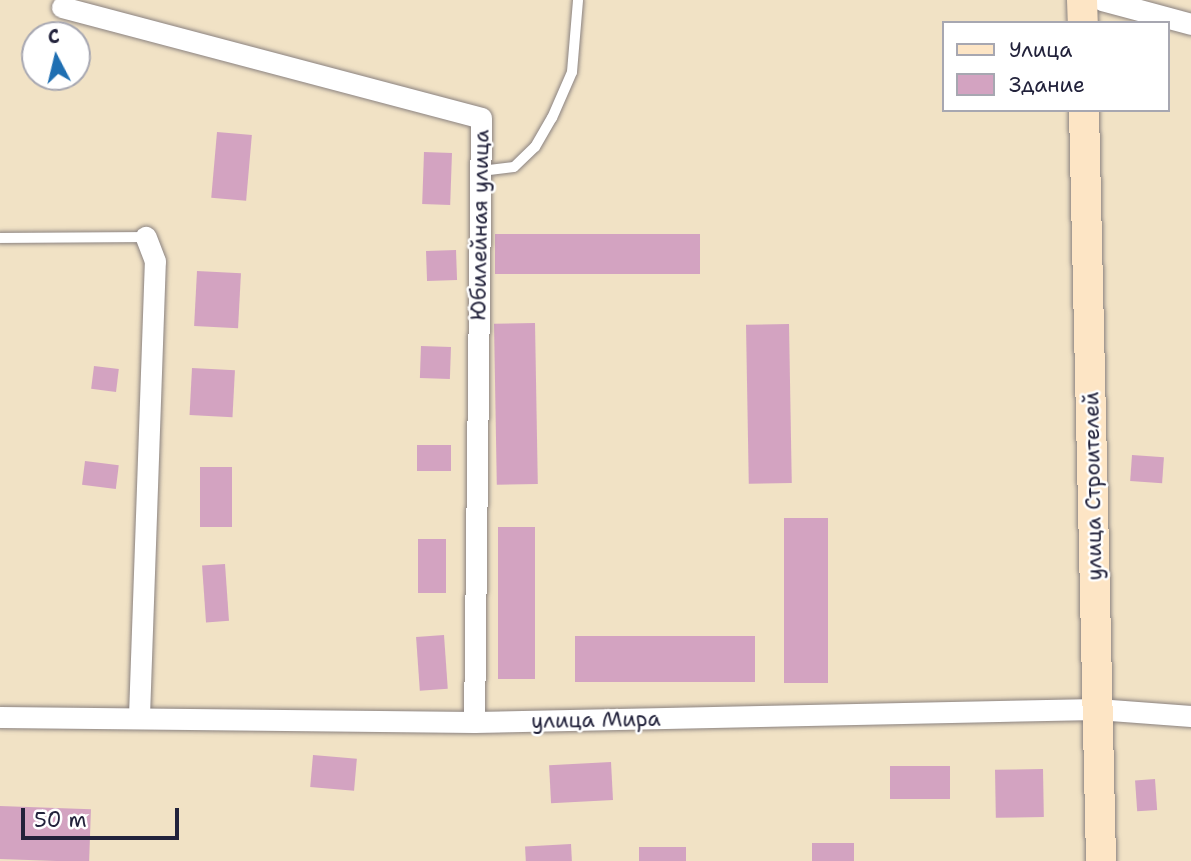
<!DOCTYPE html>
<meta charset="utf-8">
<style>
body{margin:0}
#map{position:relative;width:1191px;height:861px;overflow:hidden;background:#f1e2c5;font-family:"Shantell Sans",sans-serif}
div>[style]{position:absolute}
.building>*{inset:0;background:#d3a3c1;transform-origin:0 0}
.roads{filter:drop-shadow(0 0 2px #8a8280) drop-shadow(0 0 2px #8a8280)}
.lane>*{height:10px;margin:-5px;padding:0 5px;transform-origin:5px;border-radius:5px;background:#fff}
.street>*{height:21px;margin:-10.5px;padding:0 10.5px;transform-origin:10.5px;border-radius:10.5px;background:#fff}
.secondary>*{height:30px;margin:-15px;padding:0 15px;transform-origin:15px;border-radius:15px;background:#fde5c5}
span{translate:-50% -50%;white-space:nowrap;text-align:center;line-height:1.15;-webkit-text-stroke:5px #fff;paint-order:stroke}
.street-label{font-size:21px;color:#22223b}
.legend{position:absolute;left:942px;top:21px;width:228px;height:91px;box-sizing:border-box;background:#fff;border:2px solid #a7a7b1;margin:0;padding:9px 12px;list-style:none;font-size:21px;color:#22223b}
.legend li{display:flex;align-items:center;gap:14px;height:35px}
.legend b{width:35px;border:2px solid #a7a7b1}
.north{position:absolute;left:21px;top:21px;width:70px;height:70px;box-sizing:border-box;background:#fff;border:2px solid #a7a7b1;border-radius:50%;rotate:353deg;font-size:19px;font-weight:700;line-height:28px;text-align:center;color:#22223b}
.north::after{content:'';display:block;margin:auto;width:24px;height:32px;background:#1f6fb2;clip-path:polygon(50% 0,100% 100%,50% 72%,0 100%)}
.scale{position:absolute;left:21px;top:808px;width:158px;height:32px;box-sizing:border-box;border:4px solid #22223b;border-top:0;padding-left:9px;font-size:21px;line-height:24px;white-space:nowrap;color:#22223b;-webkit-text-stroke:5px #fff;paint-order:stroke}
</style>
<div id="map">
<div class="building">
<i style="left:217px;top:132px;width:35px;height:66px;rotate:5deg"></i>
<i style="left:424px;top:152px;width:28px;height:52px;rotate:2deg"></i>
<i style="left:700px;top:234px;width:40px;height:205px;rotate:90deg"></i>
<i style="left:456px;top:250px;width:30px;height:30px;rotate:88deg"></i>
<i style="left:197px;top:271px;width:44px;height:55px;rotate:3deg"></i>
<i style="left:535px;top:323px;width:161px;height:41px;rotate:89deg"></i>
<i style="left:789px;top:324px;width:159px;height:43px;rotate:89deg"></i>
<i style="left:421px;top:346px;width:30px;height:32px;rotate:2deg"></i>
<i style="left:94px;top:366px;width:25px;height:23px;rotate:7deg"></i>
<i style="left:192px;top:368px;width:43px;height:47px;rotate:3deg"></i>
<i style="left:417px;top:445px;width:34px;height:26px"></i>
<i style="left:1132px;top:455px;width:32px;height:26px;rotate:4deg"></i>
<i style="left:85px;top:461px;width:34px;height:24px;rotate:7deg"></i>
<i style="left:232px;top:467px;width:60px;height:32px;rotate:90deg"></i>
<i style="left:784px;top:518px;width:44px;height:165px"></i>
<i style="left:498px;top:527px;width:37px;height:152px"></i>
<i style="left:418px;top:539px;width:28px;height:54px"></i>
<i style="left:225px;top:564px;width:57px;height:23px;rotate:86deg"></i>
<i style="left:444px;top:635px;width:54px;height:28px;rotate:86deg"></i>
<i style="left:755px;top:636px;width:46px;height:180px;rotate:90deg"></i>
<i style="left:313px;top:755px;width:44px;height:32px;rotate:5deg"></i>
<i style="left:611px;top:762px;width:38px;height:62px;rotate:87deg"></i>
<i style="left:890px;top:766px;width:60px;height:33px"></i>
<i style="left:1043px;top:769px;width:48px;height:48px;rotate:89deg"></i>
<i style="left:1155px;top:779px;width:31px;height:20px;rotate:86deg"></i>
<i style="left:0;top:806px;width:91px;height:53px;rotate:2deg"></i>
<i style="left:812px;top:843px;width:42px;height:18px"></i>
<i style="left:571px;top:844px;width:17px;height:46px;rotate:87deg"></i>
<i style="left:639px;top:847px;width:47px;height:14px"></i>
</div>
<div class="roads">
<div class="lane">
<i style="left:481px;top:171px;width:33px;rotate:-7deg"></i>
<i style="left:514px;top:167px;width:29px;rotate:-44deg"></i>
<i style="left:535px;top:147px;width:34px;rotate:-60deg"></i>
<i style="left:552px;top:118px;width:50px;rotate:-66.5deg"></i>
<i style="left:572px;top:72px;width:72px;rotate:-85.2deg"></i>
<i style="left:0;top:238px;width:146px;rotate:-0.4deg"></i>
</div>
<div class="street">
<i style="left:1102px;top:0;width:92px;rotate:15.1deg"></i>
<i style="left:62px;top:7px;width:433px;rotate:14.8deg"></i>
<i style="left:481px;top:118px;width:604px;rotate:90.66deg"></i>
<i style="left:139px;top:716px;width:455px;rotate:-88deg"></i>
<i style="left:155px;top:261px;width:26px;rotate:-111deg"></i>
<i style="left:0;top:717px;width:474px;rotate:0.6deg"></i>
<i style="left:474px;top:722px;width:623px;rotate:-1.2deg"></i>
<i style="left:1097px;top:709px;width:94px;rotate:4.3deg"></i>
</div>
<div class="secondary">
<i style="left:1082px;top:0;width:23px;rotate:88deg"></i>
<i style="left:1084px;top:110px;width:751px;rotate:88.7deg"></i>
</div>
</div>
<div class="street-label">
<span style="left:480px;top:225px;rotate:-89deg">Юбилейная улица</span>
<span style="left:1093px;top:486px;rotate:-91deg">улица Строителей</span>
<span style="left:596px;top:720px;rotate:-1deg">улица Мира</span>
</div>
<ul class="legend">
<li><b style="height:9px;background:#fde5c5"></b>Улица</li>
<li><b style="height:19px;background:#d3a3c1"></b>Здание</li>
</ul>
<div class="north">С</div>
<div class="scale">50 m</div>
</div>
